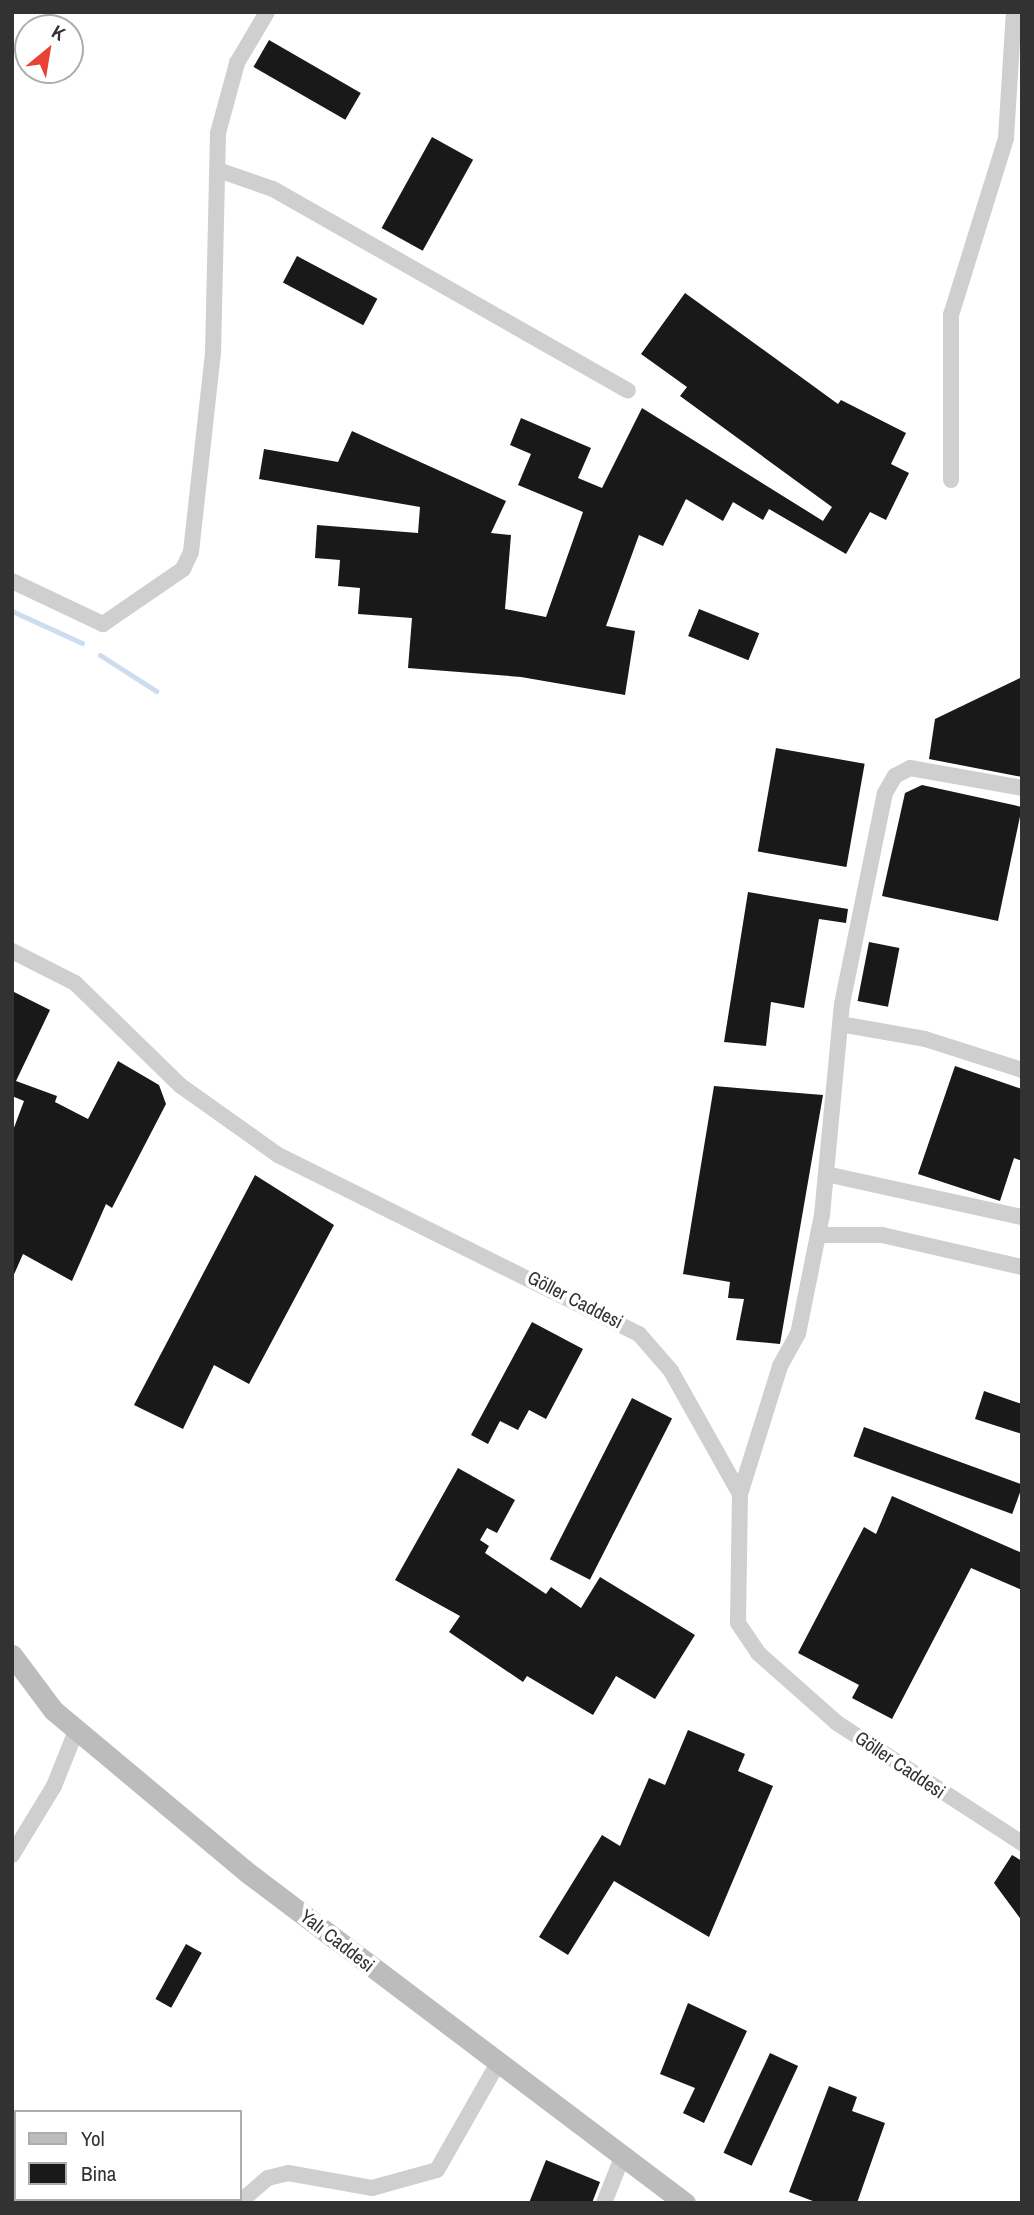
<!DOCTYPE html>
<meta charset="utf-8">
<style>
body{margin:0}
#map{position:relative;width:1034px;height:2215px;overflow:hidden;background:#fff;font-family:"Archivo Narrow",sans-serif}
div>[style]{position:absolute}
.stream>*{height:5px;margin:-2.5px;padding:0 2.5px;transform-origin:2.5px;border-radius:2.5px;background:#cddcee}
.building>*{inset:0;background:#191919;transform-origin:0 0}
.street>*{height:16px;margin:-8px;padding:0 8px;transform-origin:8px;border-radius:8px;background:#cfcfcf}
.secondary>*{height:21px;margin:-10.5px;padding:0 10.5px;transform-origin:10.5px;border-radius:10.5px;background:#bcbcbc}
span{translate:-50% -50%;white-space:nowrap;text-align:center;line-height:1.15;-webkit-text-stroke:7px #fff;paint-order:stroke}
.street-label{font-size:19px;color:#323232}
.frame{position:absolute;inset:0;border:14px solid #323232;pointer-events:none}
.legend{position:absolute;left:14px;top:2110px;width:228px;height:91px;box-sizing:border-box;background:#fff;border:2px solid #adadad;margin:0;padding:9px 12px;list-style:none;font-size:21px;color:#323232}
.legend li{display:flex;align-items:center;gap:14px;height:35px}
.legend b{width:35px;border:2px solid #adadad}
.north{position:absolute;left:14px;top:14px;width:70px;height:70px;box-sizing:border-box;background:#fff;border:2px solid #adadad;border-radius:50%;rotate:30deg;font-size:19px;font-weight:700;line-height:28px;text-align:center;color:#323232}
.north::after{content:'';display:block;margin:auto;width:24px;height:32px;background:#e94135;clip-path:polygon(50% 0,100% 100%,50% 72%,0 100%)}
</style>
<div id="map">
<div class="stream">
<i style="left:12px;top:611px;width:77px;rotate:24.6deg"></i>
<i style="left:100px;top:655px;width:67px;rotate:32.7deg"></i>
</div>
<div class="building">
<i style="left:269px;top:40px;width:106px;height:31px;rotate:30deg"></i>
<i style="left:432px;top:137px;width:47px;height:104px;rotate:29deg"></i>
<i style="left:297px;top:256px;width:91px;height:30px;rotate:28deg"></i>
<i style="clip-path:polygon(685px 293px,838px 404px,841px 400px,906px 433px,891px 464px,909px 473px,886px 520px,870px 512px,846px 554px,769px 509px,763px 520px,733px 502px,723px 521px,686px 499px,663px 546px,639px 535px,606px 626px,635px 631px,625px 695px,521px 677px,408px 668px,412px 618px,358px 614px,360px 588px,338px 586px,340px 560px,315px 558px,317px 525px,418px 533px,420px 507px,259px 479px,264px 449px,338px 462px,352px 431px,506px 501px,491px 533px,511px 535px,505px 609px,546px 617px,583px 512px,518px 485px,531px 454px,510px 445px,521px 418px,591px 448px,578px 478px,602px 488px,642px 408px,823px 521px,832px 507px,680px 396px,687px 387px,641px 354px)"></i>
<i style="left:699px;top:609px;width:65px;height:29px;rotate:22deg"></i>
<i style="clip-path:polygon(1022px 677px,1022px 777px,929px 759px,935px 719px)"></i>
<i style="left:776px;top:748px;width:90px;height:105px;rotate:10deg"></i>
<i style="clip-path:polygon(922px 785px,1022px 807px,998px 921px,882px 896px,905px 793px)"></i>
<i style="clip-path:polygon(748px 892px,848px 909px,846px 923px,819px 919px,804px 1008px,771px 1002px,766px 1046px,724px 1042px)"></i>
<i style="left:869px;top:942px;width:31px;height:60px;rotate:11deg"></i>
<i style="clip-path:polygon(12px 991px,50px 1010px,16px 1081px,57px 1096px,55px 1102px,88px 1119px,118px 1061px,159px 1085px,166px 1104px,112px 1208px,106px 1204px,72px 1281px,23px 1254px,12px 1279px,12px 1133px,24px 1101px,12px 1096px)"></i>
<i style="clip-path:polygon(955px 1066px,1022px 1089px,1022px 1161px,1014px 1158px,1000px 1201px,918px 1174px)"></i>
<i style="clip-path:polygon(714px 1086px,823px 1095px,780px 1344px,736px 1340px,744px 1299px,728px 1298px,730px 1282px,683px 1274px)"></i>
<i style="clip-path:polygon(255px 1175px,334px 1225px,249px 1384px,214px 1365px,183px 1429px,134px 1405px)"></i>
<i style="clip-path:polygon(532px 1322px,583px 1349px,546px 1419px,529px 1410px,518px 1430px,500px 1421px,488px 1444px,471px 1435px)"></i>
<i style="clip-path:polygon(984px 1391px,1022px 1404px,1022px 1434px,975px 1419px)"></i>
<i style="left:632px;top:1398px;width:45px;height:181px;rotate:27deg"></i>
<i style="left:864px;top:1427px;width:169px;height:31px;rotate:20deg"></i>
<i style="clip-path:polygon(458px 1468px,515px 1500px,497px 1533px,487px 1528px,480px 1540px,489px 1546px,485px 1553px,546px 1594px,551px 1587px,581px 1608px,600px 1577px,695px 1635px,655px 1699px,616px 1676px,593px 1715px,527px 1676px,523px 1682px,449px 1632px,460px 1616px,395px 1580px)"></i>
<i style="clip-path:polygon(892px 1496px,1022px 1553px,1022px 1590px,971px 1568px,892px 1719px,852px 1698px,859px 1685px,798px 1653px,864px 1527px,876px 1534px)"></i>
<i style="clip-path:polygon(688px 1730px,745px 1754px,738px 1771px,773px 1786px,709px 1937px,614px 1881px,568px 1955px,539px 1937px,602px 1835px,620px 1846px,649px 1778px,665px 1785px)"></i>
<i style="clip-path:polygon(1012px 1855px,1022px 1861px,1022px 1921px,994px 1883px)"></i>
<i style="left:186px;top:1944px;width:18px;height:63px;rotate:29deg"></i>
<i style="clip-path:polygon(688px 2003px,747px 2031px,704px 2123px,683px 2113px,695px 2088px,660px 2074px)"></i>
<i style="left:770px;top:2053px;width:31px;height:110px;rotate:25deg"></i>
<i style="clip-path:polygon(829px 2086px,857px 2097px,852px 2111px,885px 2123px,857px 2203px,818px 2203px,789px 2192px)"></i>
<i style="clip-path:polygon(546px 2160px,600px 2182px,592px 2203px,529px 2203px)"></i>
</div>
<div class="street">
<i style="left:218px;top:170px;width:58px;rotate:19.1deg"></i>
<i style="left:273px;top:189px;width:408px;rotate:29.6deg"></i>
<i style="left:951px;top:480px;width:165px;rotate:-90deg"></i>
<i style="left:951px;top:315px;width:185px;rotate:-72.7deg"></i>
<i style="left:1006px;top:138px;width:126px;rotate:-86.4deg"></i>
<i style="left:12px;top:581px;width:101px;rotate:25.3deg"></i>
<i style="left:103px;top:624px;width:97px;rotate:-34.5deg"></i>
<i style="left:183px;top:569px;width:19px;rotate:-65deg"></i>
<i style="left:191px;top:552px;width:200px;rotate:-83.7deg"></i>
<i style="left:213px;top:353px;width:220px;rotate:-88.7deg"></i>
<i style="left:218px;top:133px;width:73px;rotate:-74.8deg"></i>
<i style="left:237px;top:63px;width:59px;rotate:-59.5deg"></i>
<i style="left:12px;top:951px;width:71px;rotate:26.9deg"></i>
<i style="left:75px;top:983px;width:148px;rotate:44.2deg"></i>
<i style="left:181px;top:1086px;width:119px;rotate:35.4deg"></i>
<i style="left:278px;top:1155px;width:403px;rotate:26.4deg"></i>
<i style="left:639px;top:1334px;width:49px;rotate:49.1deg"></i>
<i style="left:671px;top:1371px;width:141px;rotate:60.7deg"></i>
<i style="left:740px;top:1494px;width:129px;rotate:90.9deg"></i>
<i style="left:738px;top:1623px;width:36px;rotate:56deg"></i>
<i style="left:758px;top:1653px;width:106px;rotate:41.5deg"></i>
<i style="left:837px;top:1723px;width:221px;rotate:33deg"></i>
<i style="left:840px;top:1024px;width:86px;rotate:10deg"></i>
<i style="left:925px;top:1039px;width:102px;rotate:17.7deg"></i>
<i style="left:826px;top:1174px;width:201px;rotate:12.4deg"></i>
<i style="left:818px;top:1235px;width:64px"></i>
<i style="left:882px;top:1235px;width:144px;rotate:12.9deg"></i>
<i style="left:740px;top:1494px;width:134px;rotate:-72.6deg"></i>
<i style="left:780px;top:1366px;width:37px;rotate:-61deg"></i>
<i style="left:798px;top:1334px;width:121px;rotate:-78.6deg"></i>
<i style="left:822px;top:1215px;width:212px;rotate:-84.6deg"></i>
<i style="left:842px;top:1004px;width:215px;rotate:-78.5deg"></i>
<i style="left:885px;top:793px;width:20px;rotate:-60deg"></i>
<i style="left:895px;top:776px;width:17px;rotate:-28deg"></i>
<i style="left:910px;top:768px;width:114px;rotate:10.1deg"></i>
<i style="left:12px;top:1855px;width:81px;rotate:-58.7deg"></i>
<i style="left:54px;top:1786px;width:59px;rotate:-68.2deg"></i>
<i style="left:239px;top:2203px;width:38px;rotate:-41deg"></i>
<i style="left:268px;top:2178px;width:21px;rotate:-14deg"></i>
<i style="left:288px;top:2173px;width:85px;rotate:10.1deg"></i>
<i style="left:372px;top:2188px;width:67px;rotate:-15.5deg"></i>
<i style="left:437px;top:2170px;width:121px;rotate:-60.3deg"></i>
<i style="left:604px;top:2203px;width:46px;rotate:-68.4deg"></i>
</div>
<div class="secondary">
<i style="left:12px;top:1655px;width:69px;rotate:53.3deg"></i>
<i style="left:53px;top:1710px;width:254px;rotate:39.9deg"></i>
<i style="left:248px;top:1873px;width:548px;rotate:37.06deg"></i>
</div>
<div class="street-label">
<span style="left:575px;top:1300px;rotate:27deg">Göller Caddesi</span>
<span style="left:900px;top:1765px;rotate:34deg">Göller Caddesi</span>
<span style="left:337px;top:1941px;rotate:38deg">Yalı Caddesi</span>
</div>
<div class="frame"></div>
<ul class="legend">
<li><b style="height:9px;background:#bcbcbc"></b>Yol</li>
<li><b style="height:19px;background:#191919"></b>Bina</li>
</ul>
<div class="north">K</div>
</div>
